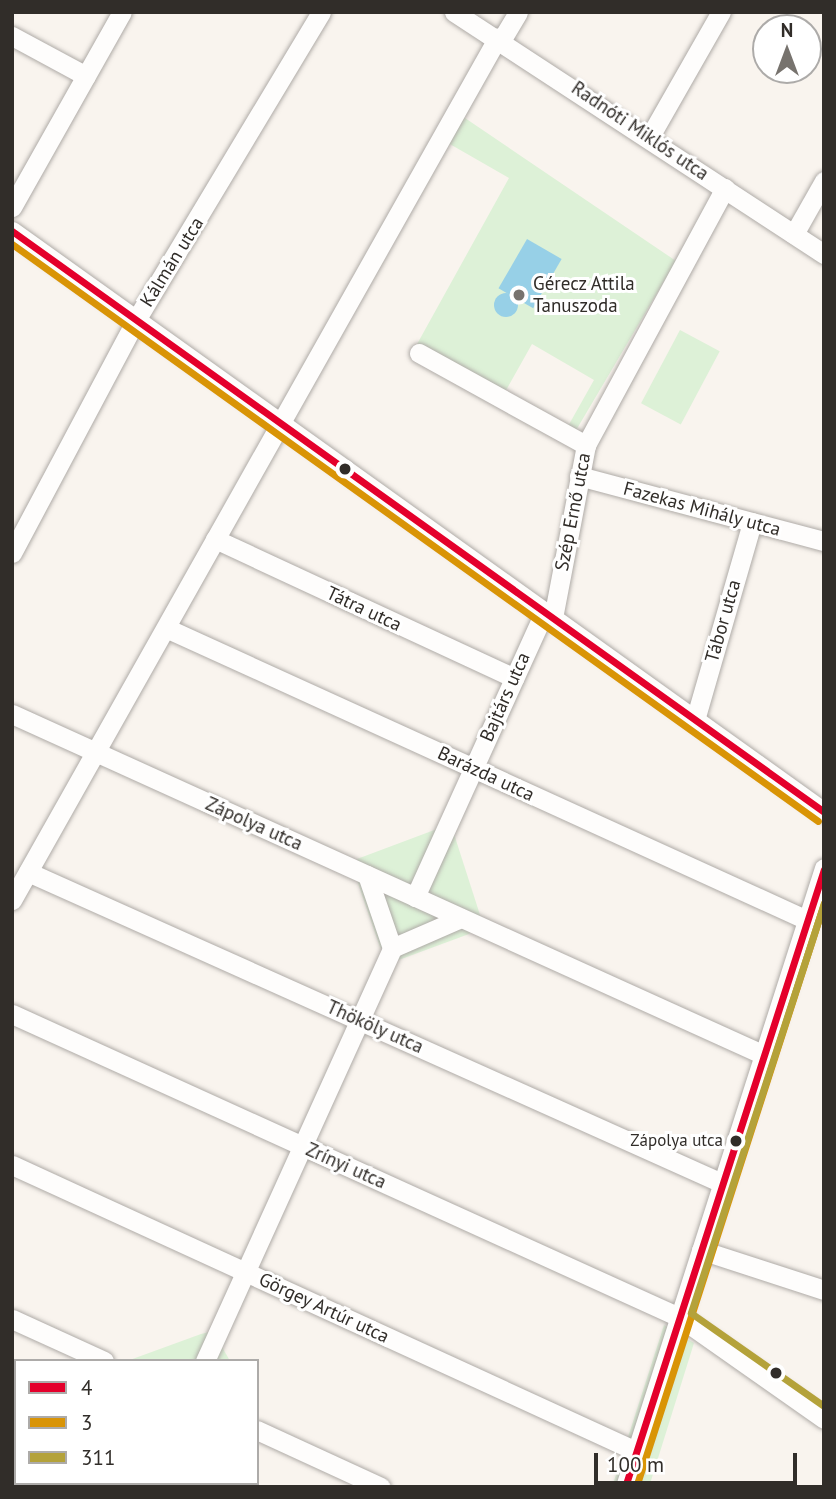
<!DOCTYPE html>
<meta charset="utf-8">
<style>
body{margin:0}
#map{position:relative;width:836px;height:1499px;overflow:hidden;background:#f9f4ee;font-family:"PT Sans",sans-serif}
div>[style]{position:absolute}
.green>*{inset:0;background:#ddf1d7;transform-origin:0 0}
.water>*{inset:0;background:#97d0e7;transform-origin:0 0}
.round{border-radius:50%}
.roads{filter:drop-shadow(0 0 2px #afaba7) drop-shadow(0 0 2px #afaba7)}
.minor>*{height:19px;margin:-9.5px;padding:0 9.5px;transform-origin:9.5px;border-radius:9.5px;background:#fefdfc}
.bus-1>*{height:7px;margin:-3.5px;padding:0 3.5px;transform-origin:3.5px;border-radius:3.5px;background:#e4002b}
.bus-2>*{height:7px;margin:-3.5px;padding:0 3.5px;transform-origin:3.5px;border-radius:3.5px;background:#d99406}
.bus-3>*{height:7px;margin:-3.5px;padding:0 3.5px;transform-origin:3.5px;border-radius:3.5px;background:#b4a23a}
.dots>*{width:19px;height:19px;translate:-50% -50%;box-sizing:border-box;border:4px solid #fff;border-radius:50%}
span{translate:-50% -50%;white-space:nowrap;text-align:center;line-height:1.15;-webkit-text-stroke:6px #fff;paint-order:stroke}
.bus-label{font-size:17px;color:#312d29}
.right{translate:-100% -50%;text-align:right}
.street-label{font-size:19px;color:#312d29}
.poi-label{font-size:19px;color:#312d29}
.left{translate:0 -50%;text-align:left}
.frame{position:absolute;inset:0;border:14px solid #312d29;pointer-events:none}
.legend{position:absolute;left:14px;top:1359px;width:245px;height:126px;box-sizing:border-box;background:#fff;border:2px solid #adaba9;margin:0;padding:9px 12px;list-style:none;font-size:21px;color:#312d29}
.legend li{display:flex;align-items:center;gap:14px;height:35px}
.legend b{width:35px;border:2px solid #adaba9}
.north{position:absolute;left:752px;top:14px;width:70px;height:70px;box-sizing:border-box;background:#fff;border:2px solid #adaba9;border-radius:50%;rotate:0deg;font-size:19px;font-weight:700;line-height:28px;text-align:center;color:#312d29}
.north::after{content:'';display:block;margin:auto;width:24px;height:32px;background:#77736e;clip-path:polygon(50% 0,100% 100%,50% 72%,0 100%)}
.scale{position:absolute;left:594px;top:1453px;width:203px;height:32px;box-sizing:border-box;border:4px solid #312d29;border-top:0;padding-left:9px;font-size:21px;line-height:24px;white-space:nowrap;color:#312d29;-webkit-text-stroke:5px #fff;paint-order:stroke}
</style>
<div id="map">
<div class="green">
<i style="clip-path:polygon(462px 116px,676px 261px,575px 432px,567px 428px,594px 380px,532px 344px,504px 394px,416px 346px,509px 178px,448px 143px)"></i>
<i style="left:680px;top:330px;width:45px;height:83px;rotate:28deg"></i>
<i style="clip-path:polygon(437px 829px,454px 834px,481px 918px,469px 934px,396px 961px,380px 947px,352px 866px,357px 859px)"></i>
<i style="clip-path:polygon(664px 1325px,694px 1343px,649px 1487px,612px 1487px)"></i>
<i style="clip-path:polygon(213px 1331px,230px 1361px,127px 1361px,201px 1334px)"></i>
</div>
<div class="water">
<i style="left:527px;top:239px;width:40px;height:57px;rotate:30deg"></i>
<i class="round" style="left:494px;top:293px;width:24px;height:24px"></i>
</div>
<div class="roads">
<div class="minor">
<i style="left:454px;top:12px;width:442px;rotate:33.2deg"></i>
<i style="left:12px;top:36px;width:84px;rotate:28.4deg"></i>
<i style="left:502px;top:39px;width:31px;rotate:-59deg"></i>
<i style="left:649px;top:138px;width:145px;rotate:-60.3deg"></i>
<i style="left:12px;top:207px;width:224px;rotate:-60.6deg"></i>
<i style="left:12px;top:231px;width:998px;rotate:35.58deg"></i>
<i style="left:794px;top:234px;width:61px;rotate:-60.5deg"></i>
<i style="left:419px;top:353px;width:191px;rotate:28.9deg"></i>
<i style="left:579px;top:476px;width:253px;rotate:14.9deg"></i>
<i style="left:215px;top:539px;width:330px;rotate:24.9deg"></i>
<i style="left:12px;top:553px;width:264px;rotate:-62deg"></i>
<i style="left:136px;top:320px;width:359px;rotate:-59deg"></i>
<i style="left:553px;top:618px;width:176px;rotate:-79.2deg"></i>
<i style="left:586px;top:445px;width:292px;rotate:-61.6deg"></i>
<i style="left:166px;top:628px;width:704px;rotate:24.49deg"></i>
<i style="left:12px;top:714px;width:826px;rotate:24.39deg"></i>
<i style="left:695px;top:720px;width:206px;rotate:-73.9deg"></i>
<i style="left:28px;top:872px;width:760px;rotate:24.14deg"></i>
<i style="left:367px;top:875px;width:77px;rotate:71.1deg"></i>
<i style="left:392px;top:948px;width:75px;rotate:-23.5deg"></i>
<i style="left:415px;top:897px;width:313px;rotate:-65.6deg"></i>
<i style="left:12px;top:900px;width:990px;rotate:-60.61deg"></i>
<i style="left:12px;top:1014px;width:733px;rotate:24.43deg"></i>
<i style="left:679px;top:1317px;width:177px;rotate:35.1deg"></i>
<i style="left:12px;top:1165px;width:686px;rotate:24.62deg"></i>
<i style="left:701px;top:1250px;width:129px;rotate:18deg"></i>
<i style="left:12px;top:1319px;width:101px;rotate:24.5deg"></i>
<i style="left:205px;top:1361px;width:453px;rotate:-65.6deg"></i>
<i style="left:257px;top:1430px;width:136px;rotate:24.7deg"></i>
<i style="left:12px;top:1470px;width:4px;rotate:14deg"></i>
<i style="left:42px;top:1483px;width:8px;rotate:30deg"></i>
<i style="left:148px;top:1487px;width:4px;rotate:-76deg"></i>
<i style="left:625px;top:1487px;width:650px;rotate:-72.18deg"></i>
</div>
</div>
<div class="bus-1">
<i style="left:12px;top:231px;width:998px;rotate:35.58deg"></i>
<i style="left:625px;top:1487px;width:649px;rotate:-72.15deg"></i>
</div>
<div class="bus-2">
<i style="left:12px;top:244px;width:991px;rotate:35.6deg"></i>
<i style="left:636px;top:1487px;width:614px;rotate:-72.16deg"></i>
</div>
<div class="bus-3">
<i style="left:824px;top:903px;width:431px;rotate:108deg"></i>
<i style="left:691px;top:1313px;width:162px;rotate:35deg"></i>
</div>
<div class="dots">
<i style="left:519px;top:295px;background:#77736e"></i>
<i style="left:345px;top:469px;background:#312d29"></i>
<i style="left:736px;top:1141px;background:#312d29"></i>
<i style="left:776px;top:1373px;background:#312d29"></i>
</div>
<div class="bus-label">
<span class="right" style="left:723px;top:1141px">Zápolya utca</span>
</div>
<div class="street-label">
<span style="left:640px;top:131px;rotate:34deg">Radnóti Miklós utca</span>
<span style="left:172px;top:262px;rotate:-58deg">Kálmán utca</span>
<span style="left:702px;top:509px;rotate:15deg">Fazekas Mihály utca</span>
<span style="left:573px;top:512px;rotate:-79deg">Szép Ernő utca</span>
<span style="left:364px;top:609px;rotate:25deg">Tátra utca</span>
<span style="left:723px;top:621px;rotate:-74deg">Tábor utca</span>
<span style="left:505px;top:697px;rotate:-66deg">Bajtárs utca</span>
<span style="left:486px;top:774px;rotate:25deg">Barázda utca</span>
<span style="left:254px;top:824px;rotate:24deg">Zápolya utca</span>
<span style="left:375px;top:1027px;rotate:24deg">Thököly utca</span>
<span style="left:346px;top:1166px;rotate:24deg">Zrínyi utca</span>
<span style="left:324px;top:1308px;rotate:25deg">Görgey Artúr utca</span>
</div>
<div class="poi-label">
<span class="left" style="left:533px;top:295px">Gérecz Attila<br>Tanuszoda</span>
</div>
<div class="frame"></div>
<ul class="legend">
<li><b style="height:9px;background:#e4002b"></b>4</li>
<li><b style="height:9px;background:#d99406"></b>3</li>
<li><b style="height:9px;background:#b4a23a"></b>311</li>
</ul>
<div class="north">N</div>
<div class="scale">100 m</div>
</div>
